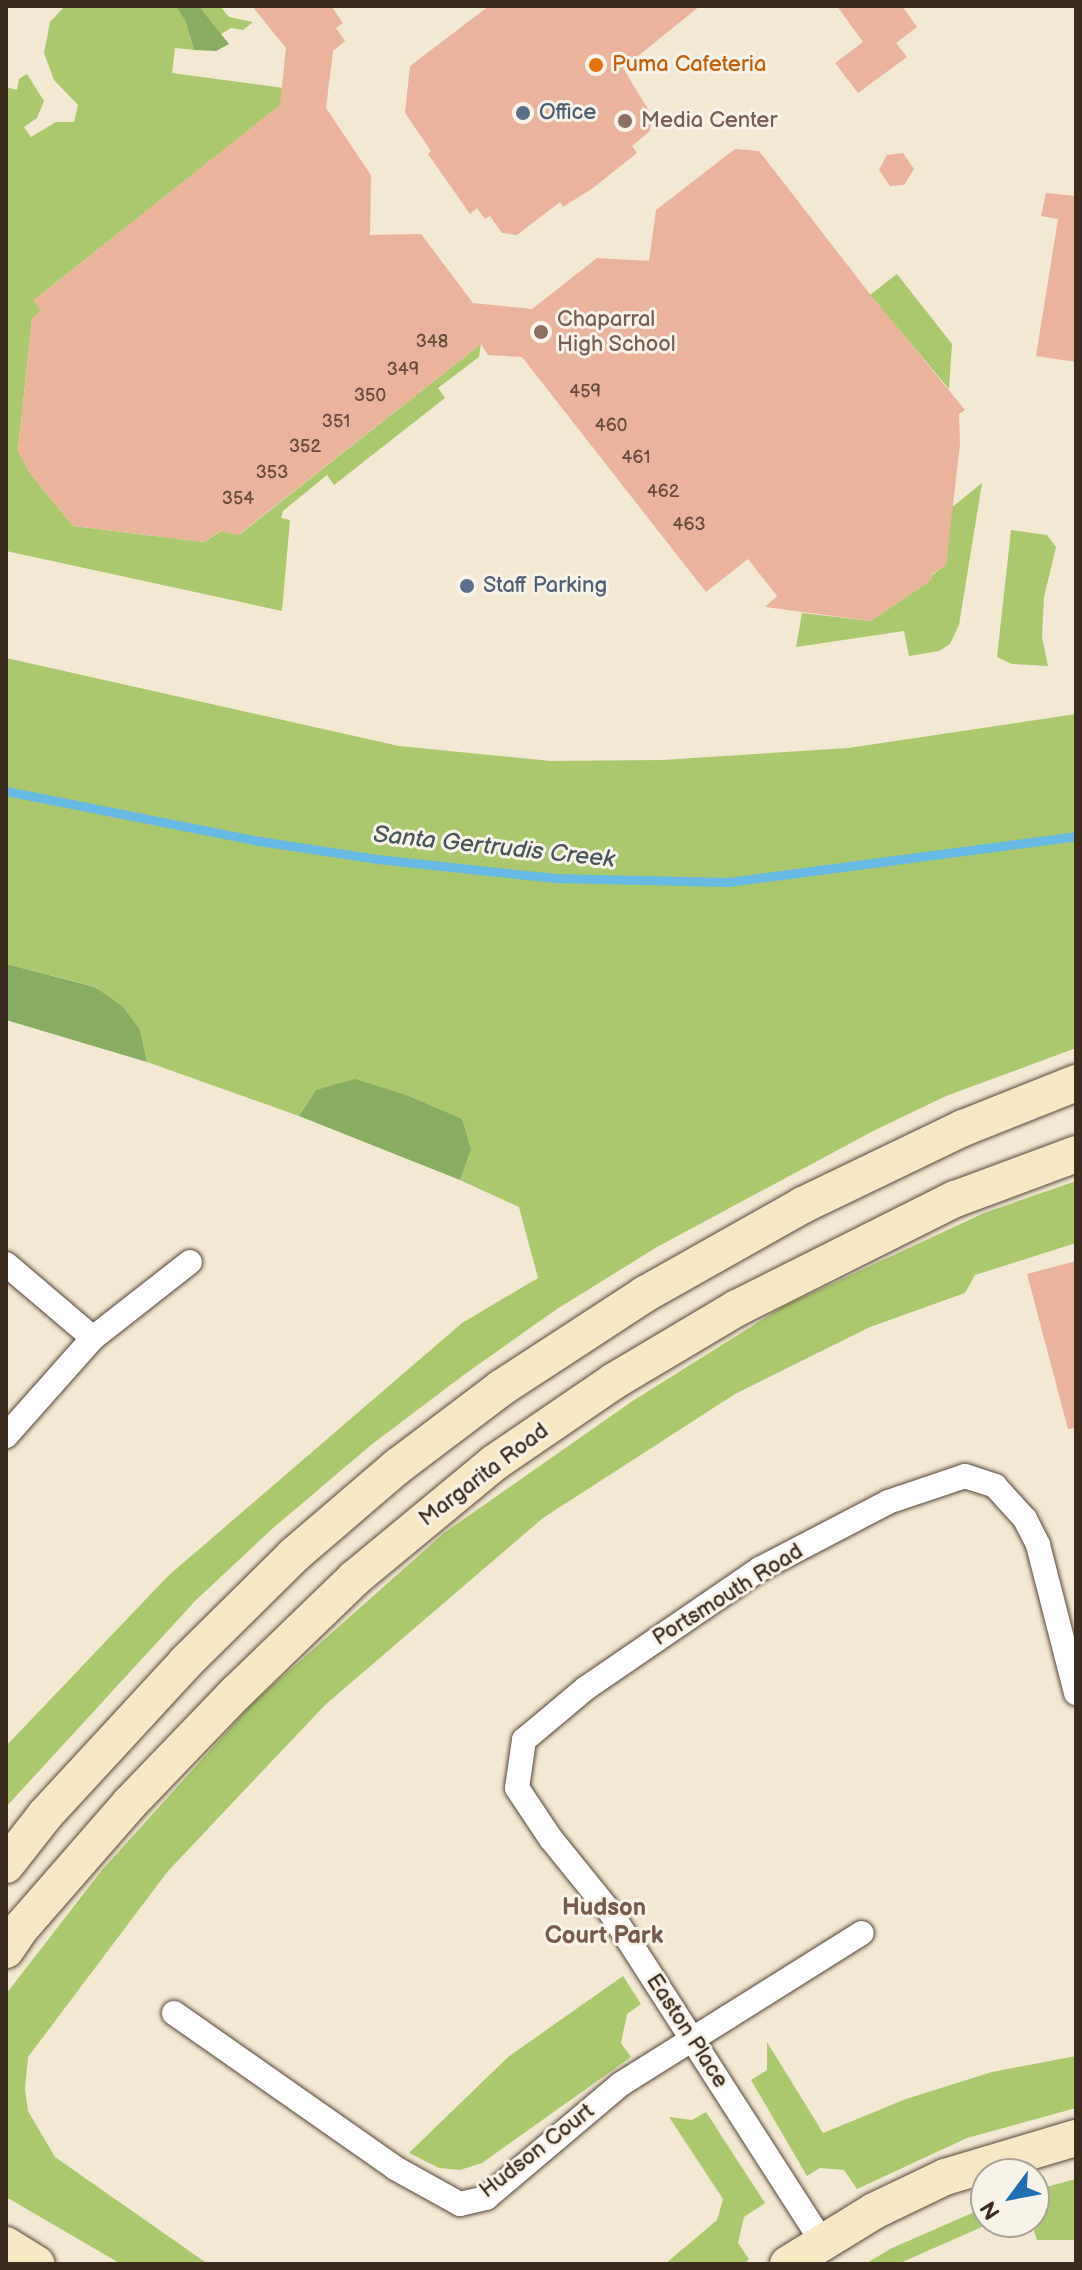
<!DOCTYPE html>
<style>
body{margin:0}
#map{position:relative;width:1082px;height:2270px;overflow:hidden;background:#f3e8d2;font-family:"Balsamiq Sans",sans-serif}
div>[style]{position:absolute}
.green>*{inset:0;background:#abc86f}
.forest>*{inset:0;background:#88ac62}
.stream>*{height:9px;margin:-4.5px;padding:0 4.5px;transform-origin:4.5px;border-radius:4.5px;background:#67bae3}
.building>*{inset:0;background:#e9b39c}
.roads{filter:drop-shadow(0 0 2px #574639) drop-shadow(0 0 2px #574639)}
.street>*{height:24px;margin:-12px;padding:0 12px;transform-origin:12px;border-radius:12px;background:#fff}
.secondary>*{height:36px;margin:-18px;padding:0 18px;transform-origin:18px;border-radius:18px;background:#f7e8c3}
.dots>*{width:22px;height:22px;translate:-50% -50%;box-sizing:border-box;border:4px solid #f7f3e8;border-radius:50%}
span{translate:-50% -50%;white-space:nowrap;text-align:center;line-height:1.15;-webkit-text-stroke:6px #f7f3e8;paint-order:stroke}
.number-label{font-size:18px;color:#664c3e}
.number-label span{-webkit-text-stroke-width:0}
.food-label{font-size:22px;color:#c56008}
.left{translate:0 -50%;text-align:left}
.service-label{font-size:22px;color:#4e5e75}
.education-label{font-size:22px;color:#785e54}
.street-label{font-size:22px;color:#3b2a1e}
.water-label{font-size:24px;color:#485559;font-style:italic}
.neighbourhood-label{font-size:24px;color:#785a4a;font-weight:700}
.frame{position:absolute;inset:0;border:8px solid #3b2a1e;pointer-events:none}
.north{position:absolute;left:970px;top:2158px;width:80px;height:80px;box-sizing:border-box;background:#f7f3e8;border:2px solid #aca397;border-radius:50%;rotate:238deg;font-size:22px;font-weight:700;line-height:32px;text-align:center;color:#3b2a1e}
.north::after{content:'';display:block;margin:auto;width:28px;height:36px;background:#1f6fb2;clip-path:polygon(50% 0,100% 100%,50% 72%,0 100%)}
</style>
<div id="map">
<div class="green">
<i style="clip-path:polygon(65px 6px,175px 6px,185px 20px,194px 50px,175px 48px,172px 73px,292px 89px,293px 95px,34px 300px,41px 311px,32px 319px,18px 451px,29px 472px,73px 526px,204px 542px,221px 531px,240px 534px,481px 344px,479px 357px,438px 388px,445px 398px,334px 485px,327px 475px,283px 511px,281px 518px,290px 520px,282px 611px,6px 551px,6px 87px,17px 90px,19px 79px,27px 74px,44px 101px,37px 118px,24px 127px,31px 137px,56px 122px,74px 122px,78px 105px,54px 80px,44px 53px,50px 22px)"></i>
<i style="clip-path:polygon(199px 6px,220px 6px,229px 17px,253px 22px,243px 30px,231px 28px,221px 34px)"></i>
<i style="clip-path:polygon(897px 274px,952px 344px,949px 389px,870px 295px)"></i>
<i style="clip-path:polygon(982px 483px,959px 625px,950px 644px,939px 651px,909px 656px,904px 631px,796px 647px,802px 613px,871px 621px,931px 580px,932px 575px,946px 565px,951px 508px)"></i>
<i style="clip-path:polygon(1011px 530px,1047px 535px,1056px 547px,1044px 597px,1042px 637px,1048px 666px,1012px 664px,997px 657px)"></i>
<i style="clip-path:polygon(6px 658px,399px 746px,551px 761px,662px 760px,848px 748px,1076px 714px,1076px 1048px,946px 1096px,875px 1130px,657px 1247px,557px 1309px,465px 1374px,371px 1445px,272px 1529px,196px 1600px,6px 1807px,6px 1746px,168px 1576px,462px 1323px,538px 1278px,519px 1207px,460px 1180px,471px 1150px,316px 1090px,299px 1116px,147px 1062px,140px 1030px,96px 987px,6px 964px)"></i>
<i style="clip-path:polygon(1076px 1181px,1076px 1243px,975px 1275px,965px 1293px,870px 1327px,735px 1394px,543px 1518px,325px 1705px,168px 1871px,28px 2057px,25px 2089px,28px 2111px,55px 2157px,208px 2264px,121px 2264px,6px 2197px,6px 1994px,102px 1870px,253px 1703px,444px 1533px,631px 1402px,784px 1306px,984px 1213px)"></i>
<i style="clip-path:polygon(623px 1976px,641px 2004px,627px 2014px,621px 2043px,631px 2057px,482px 2163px,460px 2170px,439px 2168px,409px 2153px,508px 2057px)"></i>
<i style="clip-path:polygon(767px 2042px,823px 2133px,906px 2099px,992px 2072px,1076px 2056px,1076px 2108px,967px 2138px,857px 2189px,844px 2170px,820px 2168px,807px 2176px,751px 2080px,767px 2070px)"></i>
<i style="clip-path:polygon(706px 2112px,765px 2203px,744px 2217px,738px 2243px,749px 2259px,744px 2264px,665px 2264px,717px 2220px,723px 2199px,669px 2117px,692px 2120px)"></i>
<i style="clip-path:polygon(1076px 2179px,1076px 2240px,1037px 2240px,1031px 2222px,1034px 2222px,1034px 2190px)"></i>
<i style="clip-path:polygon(986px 2207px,986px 2222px,993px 2222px,898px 2264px,865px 2264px,892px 2248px)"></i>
</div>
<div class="forest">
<i style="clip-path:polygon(175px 6px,199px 6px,229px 44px,216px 51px,194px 50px,185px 20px)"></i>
<i style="clip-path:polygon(6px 964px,95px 987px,123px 1007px,140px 1030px,147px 1062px,6px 1020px)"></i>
<i style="clip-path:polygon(355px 1079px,406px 1095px,462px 1119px,471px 1150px,460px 1180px,299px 1116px,316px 1090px)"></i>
</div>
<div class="stream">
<i style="left:6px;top:791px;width:252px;rotate:11.2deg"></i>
<i style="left:253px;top:840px;width:125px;rotate:8.7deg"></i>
<i style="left:377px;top:859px;width:179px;rotate:6.1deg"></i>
<i style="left:555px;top:878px;width:173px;rotate:1.3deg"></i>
<i style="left:728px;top:882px;width:351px;rotate:-7.5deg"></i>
</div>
<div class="building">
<i style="clip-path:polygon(252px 6px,331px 6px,343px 23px,336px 28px,345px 41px,333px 51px,326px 108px,371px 175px,370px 235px,421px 234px,473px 303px,532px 309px,597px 258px,649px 261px,656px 210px,735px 149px,759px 151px,870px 294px,965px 410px,959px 414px,960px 444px,946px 565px,932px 574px,931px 580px,871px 621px,765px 607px,777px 596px,748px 559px,706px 592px,522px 357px,488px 355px,481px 344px,238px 535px,220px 531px,204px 542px,73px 526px,29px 472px,18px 451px,32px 318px,41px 311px,34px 300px,280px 105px,286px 48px)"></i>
<i style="clip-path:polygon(489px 6px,700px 6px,623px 68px,652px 116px,650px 131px,632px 146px,637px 153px,593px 188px,563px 207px,560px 202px,517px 235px,502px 233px,490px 216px,485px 219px,477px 208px,470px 214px,428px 154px,431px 151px,405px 113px,410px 66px)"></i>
<i style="clip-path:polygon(837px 6px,902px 6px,917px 27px,896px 43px,907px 57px,858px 93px,835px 63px,863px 42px)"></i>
<i style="clip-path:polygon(903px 153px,914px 169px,904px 185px,890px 186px,879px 170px,887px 155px)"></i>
<i style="clip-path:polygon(1046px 193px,1076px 196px,1076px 362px,1036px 356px,1058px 219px,1041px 216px)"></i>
<i style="clip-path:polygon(1076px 1261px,1076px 1428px,1068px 1429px,1027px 1274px)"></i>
</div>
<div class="roads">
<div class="street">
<i style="left:6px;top:1264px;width:114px;rotate:40.4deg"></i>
<i style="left:6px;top:1436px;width:131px;rotate:-48.4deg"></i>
<i style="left:93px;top:1338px;width:123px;rotate:-38.1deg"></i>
<i style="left:174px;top:2013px;width:270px;rotate:35deg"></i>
<i style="left:395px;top:2168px;width:74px;rotate:29deg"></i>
<i style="left:460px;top:2204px;width:27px;rotate:-13deg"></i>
<i style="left:486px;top:2198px;width:177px;rotate:-40.2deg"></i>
<i style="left:621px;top:2084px;width:284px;rotate:-32.1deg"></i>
<i style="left:821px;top:2240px;width:389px;rotate:-122.7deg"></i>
<i style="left:611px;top:1913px;width:95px;rotate:-129deg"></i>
<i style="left:551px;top:1839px;width:61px;rotate:-123.7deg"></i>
<i style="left:517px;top:1788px;width:49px;rotate:-81.7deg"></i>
<i style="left:524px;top:1740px;width:81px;rotate:-40deg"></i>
<i style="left:586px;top:1688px;width:211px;rotate:-34.4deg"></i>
<i style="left:760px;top:1569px;width:144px;rotate:-27.6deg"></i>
<i style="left:888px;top:1502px;width:81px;rotate:-18.7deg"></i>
<i style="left:965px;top:1476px;width:32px;rotate:18deg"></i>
<i style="left:995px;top:1486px;width:45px;rotate:47.7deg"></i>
<i style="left:1025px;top:1519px;width:29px;rotate:63deg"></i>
<i style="left:1038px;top:1545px;width:153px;rotate:75.6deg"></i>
</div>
<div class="secondary">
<i style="left:6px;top:1865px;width:63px;rotate:-52deg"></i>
<i style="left:45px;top:1815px;width:208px;rotate:-47.3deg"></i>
<i style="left:186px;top:1662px;width:152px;rotate:-44.7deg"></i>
<i style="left:294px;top:1555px;width:137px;rotate:-40.6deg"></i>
<i style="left:398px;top:1466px;width:129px;rotate:-37.1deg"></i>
<i style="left:501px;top:1388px;width:172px;rotate:-33.1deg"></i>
<i style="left:645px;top:1294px;width:181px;rotate:-29.4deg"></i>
<i style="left:803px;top:1205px;width:178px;rotate:-25.7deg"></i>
<i style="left:963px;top:1128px;width:122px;rotate:-21.7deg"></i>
<i style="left:6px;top:1950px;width:27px;rotate:-56deg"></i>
<i style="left:21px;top:1928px;width:166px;rotate:-48.9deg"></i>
<i style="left:130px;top:1803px;width:154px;rotate:-46.1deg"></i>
<i style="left:237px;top:1692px;width:164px;rotate:-44deg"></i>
<i style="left:355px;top:1578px;width:180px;rotate:-39.6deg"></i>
<i style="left:494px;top:1463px;width:145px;rotate:-34.3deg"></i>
<i style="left:614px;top:1381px;width:143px;rotate:-30.7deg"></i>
<i style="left:737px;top:1308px;width:244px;rotate:-26.6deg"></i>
<i style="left:955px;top:1199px;width:129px;rotate:-20.4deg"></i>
<i style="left:6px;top:2245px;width:36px;rotate:32deg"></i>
<i style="left:788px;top:2264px;width:101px;rotate:-31.6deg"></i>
<i style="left:874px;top:2211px;width:79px;rotate:-25.6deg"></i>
<i style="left:945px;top:2177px;width:137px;rotate:-16.6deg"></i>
</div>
</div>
<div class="dots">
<i style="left:596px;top:65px;background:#e8710a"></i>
<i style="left:523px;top:113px;background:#5c6f8a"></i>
<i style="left:625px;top:121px;background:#8d6e63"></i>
<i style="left:541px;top:332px;background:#8d6e63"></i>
<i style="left:467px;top:586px;background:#5c6f8a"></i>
</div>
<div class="number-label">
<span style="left:432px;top:342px">348</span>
<span style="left:403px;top:370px">349</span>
<span style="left:585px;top:392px">459</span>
<span style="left:370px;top:396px">350</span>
<span style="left:336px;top:422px">351</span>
<span style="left:611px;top:426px">460</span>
<span style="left:305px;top:447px">352</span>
<span style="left:636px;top:458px">461</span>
<span style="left:272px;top:473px">353</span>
<span style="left:663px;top:492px">462</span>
<span style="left:238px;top:499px">354</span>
<span style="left:689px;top:525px">463</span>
</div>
<div class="food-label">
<span class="left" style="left:612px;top:65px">Puma Cafeteria</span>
</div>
<div class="service-label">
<span class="left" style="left:539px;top:113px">Office</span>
<span class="left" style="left:483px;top:586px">Staff Parking</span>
</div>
<div class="education-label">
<span class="left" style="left:641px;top:121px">Media Center</span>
<span class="left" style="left:557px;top:332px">Chaparral<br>High School</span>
</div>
<div class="street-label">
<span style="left:484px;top:1475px;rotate:-37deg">Margarita Road</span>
<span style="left:728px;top:1595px;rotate:-32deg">Portsmouth Road</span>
<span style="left:687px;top:2031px;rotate:57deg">Easton Place</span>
<span style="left:537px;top:2151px;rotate:-38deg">Hudson Court</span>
</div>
<div class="water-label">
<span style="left:494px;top:847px;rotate:6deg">Santa Gertrudis Creek</span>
</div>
<div class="neighbourhood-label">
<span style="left:604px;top:1922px">Hudson<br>Court Park</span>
</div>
<div class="frame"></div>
<div class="north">N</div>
</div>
